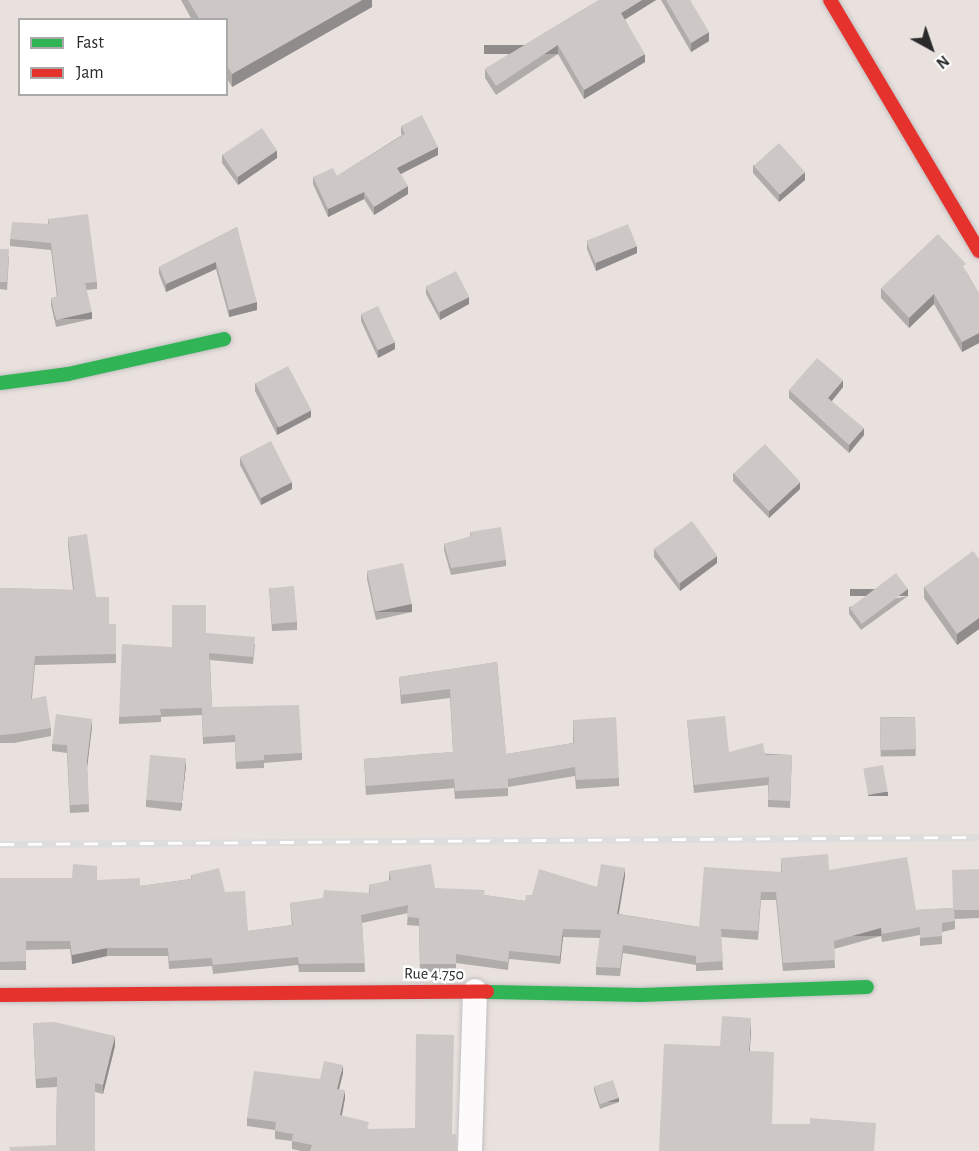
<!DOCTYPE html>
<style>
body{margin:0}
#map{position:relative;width:979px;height:1151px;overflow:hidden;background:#e9e1de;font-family:"Alegreya Sans",sans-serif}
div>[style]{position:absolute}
.roads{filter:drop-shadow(0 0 2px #c2c0c0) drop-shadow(0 0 2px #c2c0c0)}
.street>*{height:24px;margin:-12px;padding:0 12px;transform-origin:12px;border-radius:12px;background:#fcfafa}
.fast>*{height:14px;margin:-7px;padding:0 7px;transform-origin:7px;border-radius:7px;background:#30b455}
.jam>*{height:14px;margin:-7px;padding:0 7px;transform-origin:7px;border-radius:7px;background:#e5322d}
.rail>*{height:7px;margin-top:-3.5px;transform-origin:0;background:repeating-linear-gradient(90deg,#fff 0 14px,#ddddde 0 28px);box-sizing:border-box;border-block:2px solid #ddddde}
.wall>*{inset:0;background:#b0acaa;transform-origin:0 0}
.shaded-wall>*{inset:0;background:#908c8b;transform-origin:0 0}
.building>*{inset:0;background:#cdc8c6;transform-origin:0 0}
span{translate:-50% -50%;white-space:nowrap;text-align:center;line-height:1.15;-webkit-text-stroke:5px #fff;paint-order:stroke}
.street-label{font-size:16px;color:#2a2a2a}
.legend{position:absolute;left:18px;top:18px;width:210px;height:78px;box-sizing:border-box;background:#fff;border:2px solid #aaa;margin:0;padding:8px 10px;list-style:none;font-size:18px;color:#2a2a2a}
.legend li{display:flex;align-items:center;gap:12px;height:30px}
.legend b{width:30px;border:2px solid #aaa}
.north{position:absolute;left:901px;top:18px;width:60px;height:60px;-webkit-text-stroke:4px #fff;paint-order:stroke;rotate:140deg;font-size:16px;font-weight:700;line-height:24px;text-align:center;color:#2a2a2a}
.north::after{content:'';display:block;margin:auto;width:21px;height:27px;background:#2a2a2a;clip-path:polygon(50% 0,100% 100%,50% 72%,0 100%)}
</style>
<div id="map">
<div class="roads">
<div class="street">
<i style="left:470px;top:1151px;width:160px;rotate:-88.2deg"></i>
</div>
<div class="fast">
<i style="left:0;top:383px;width:69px;rotate:-7.5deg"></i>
<i style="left:68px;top:374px;width:160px;rotate:-12.6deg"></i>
<i style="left:487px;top:992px;width:154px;rotate:1.1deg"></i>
<i style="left:641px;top:995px;width:226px;rotate:-2deg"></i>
</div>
<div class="jam">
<i style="left:830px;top:0;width:292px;rotate:59.3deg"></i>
<i style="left:0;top:995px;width:487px;rotate:-0.4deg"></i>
</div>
</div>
<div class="rail">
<i style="left:0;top:844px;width:979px;rotate:-0.41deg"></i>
</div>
<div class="wall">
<i style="clip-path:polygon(181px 0,372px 0,372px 7px,232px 87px,226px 77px,226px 20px,192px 20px)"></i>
<i style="clip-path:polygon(599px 0,656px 0,625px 19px,645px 62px,584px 99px,558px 54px,496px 95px,485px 78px,485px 69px)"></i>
<i style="clip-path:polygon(661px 0,690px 0,709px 41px,691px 52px)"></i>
<i style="clip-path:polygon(401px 126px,438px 155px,400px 174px,408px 194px,374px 215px,364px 199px,328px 217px,313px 184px,313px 177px,337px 176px,402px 135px,401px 133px)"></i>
<i style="clip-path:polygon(222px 155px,277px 158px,238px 185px,222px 163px)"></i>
<i style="clip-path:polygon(753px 165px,805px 180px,779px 202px,753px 173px)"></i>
<i style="clip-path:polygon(48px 219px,97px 282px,97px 289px,86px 290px,92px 319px,56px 327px,51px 305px,51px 298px,57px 297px,51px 250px,10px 246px,10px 239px,48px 224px)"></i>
<i style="clip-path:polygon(237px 227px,257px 310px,229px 317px,216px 269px,166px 292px,159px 274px,159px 267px)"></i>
<i style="clip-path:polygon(587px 242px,637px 253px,596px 271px,587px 249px)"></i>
<i style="clip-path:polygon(0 249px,9px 257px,7px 290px,0 289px)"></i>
<i style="clip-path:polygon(966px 271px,979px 294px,979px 343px,962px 352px,934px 304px,909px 328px,881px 298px,881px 288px)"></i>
<i style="clip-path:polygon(426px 286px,469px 304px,440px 320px,426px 294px)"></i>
<i style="clip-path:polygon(361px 314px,395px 349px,378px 358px,361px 321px)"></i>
<i style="clip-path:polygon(255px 383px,311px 417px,277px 435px,255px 391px)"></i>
<i style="clip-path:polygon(843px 387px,831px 401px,864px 435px,849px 453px,789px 398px,789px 390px)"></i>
<i style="clip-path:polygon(240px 458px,292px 489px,261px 505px,240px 465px)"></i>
<i style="clip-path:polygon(733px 473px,800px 489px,769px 518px,733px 481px)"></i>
<i style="clip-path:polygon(470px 532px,506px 560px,506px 566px,451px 575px,444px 550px,444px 544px,470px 537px)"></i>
<i style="clip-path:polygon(68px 537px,109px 624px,116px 624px,116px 663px,35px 665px,32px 698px,51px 728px,51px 736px,14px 743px,0 743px,0 588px,73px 590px,68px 545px)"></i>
<i style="clip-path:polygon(654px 549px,717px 563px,680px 591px,654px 557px)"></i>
<i style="clip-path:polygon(979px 559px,979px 629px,957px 645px,924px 598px,924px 587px)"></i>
<i style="clip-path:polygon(367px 571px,412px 612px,376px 620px,367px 579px)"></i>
<i style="clip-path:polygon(269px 587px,297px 622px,297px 630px,272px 631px)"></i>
<i style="clip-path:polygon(908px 596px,861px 630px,849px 614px,849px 607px)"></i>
<i style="clip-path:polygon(206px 633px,255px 644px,253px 664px,210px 660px,212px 707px,302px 753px,302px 760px,264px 763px,264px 768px,236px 769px,235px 742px,203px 744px,202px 715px,161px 717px,161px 722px,119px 724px,119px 717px,172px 647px)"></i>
<i style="clip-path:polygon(497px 662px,506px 754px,573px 743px,573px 720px,619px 778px,619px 786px,576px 789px,575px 776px,508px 787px,508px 796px,455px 799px,454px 788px,366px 795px,364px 759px,453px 752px,450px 698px,401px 704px,399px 677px)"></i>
<i style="left:915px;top:717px;width:39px;height:35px;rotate:89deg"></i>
<i style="clip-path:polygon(687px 720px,729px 752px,792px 755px,790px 808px,768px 807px,768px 785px,694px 793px)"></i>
<i style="clip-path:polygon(92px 726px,87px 766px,89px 812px,70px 813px,67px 753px,52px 751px,52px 744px)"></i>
<i style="clip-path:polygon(186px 765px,181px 811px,146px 807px,146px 800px)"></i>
<i style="clip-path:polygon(781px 858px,829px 870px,916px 910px,953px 908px,979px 869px,979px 918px,955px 919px,955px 929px,942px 932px,942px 944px,920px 946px,920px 935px,882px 942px,881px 936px,834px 949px,835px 968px,783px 971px,776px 900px,761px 900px,758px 940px,721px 937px,723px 970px,696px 971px,696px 965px,623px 953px,620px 976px,596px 975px,596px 967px,600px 938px,563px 937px,560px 964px,509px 959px,508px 970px,456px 963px,456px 972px,420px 972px,419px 926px,407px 925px,408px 913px,362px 923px,365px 972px,299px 972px,298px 965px,213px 974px,212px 966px,169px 969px,168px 956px,107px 956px,72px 964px,70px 949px,26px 950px,26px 970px,0 970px,0 878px,97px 880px,140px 886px,191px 879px,191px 875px,225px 892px,248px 931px,292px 925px,290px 903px,369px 893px,369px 885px,389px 881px,389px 871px,435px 888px,525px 901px,532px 895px,597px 887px,625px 876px,619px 914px,699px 927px,781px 872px)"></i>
<i style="clip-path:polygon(33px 1023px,115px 1046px,103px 1094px,95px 1092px,56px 1145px,57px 1087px,36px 1088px)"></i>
<i style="clip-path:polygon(343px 1073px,339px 1089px,345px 1098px,342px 1116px,369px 1129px,452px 1134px,457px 1151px,301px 1151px,292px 1149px,292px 1141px,275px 1139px,275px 1130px,247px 1126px,247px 1118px,320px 1079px)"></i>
<i style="clip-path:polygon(594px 1087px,619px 1102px,600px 1109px,594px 1090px)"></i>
</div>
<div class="shaded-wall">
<i style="clip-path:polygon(362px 0,372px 0,372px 7px,232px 87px,232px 74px)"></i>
<i style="clip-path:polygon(642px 0,656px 0,621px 22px,621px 13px)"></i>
<i style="clip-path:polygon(709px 32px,709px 41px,691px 52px,691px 43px)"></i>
<i style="left:558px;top:45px;width:9px;height:74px;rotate:90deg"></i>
<i style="clip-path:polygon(645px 54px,645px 62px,584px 99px,584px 90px)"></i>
<i style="clip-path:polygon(438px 147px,438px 155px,397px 176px,397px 168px)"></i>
<i style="clip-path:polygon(277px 150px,277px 158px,238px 185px,238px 177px)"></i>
<i style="clip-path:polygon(805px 172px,805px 180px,779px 202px,779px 194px)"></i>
<i style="clip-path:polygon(408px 186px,408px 194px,374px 215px,374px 207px)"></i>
<i style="clip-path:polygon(364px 192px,364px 199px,328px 217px,328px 209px)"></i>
<i style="clip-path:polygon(637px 246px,637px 253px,596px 271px,596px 263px)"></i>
<i style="clip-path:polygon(216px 262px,216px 269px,166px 292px,166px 284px)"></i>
<i style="clip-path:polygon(934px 294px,934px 304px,909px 328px,909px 318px)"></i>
<i style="clip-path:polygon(469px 297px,469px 304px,440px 320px,440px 312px)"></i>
<i style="clip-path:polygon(257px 302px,257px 310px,229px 317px,229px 310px)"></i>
<i style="left:92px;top:312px;width:7px;height:37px;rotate:90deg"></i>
<i style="clip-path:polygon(979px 333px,979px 343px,962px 352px,962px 342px)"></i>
<i style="clip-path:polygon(395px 342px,395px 349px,378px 358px,378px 350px)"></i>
<i style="clip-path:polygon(843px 380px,843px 387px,828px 406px,828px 398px)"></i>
<i style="clip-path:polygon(311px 410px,311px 417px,277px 435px,277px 427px)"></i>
<i style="clip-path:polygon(864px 428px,864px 435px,849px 453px,849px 445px)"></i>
<i style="clip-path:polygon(292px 482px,292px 489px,261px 505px,261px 498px)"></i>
<i style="clip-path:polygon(800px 482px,800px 489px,769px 518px,769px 511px)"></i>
<i style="clip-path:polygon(717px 556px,717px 563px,680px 591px,680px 583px)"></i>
<i style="left:908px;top:589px;width:7px;height:58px;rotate:90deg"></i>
<i style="left:412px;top:604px;width:8px;height:37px;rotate:90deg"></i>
<i style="clip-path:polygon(979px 618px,979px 629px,957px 645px,957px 634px)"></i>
<i style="clip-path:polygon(92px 719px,92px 726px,87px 768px,87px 761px)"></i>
<i style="clip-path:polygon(186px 758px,186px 765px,181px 811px,181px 803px)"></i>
<i style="left:888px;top:792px;width:4px;height:20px;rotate:90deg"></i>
<i style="clip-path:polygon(625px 868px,625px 876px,617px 922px,617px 914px)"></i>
<i style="left:881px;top:928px;width:8px;height:49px;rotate:90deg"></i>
<i style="clip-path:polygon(563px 929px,563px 937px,560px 964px,560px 956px)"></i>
<i style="clip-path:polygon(107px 948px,107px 956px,72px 964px,72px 955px)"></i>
<i style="clip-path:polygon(751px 1018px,751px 1031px,749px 1064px,749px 1051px)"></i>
<i style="clip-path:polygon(115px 1036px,115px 1046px,103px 1094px,103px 1085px)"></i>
<i style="clip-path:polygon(343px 1065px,343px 1073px,337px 1097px,337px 1089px)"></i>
<i style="clip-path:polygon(345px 1090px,345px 1098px,340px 1123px,340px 1115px)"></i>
<i style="left:619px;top:1098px;width:4px;height:20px;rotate:90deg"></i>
</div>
<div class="building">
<i style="clip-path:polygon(188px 0,362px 0,232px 74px,226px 64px,226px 20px,200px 20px)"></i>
<i style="clip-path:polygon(599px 0,642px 0,621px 13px,645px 54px,584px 90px,558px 45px,496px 86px,485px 69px)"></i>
<i style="clip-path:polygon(666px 0,690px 0,709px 32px,691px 43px)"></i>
<i style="clip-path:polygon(422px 115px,438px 147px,397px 168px,408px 186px,374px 207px,364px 192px,328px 209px,313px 177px,333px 168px,337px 176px,405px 134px,401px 126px)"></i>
<i style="left:262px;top:128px;width:27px;height:48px;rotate:56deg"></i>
<i style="left:779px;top:143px;width:39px;height:34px;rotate:48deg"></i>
<i style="clip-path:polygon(88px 214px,97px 282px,85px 283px,92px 312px,56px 320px,51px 298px,58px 297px,51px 243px,10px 239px,12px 222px,49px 224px,48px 219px)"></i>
<i style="left:628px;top:224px;width:24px;height:45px;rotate:68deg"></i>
<i style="clip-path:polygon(237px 227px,257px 302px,229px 310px,216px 262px,166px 284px,159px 267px)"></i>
<i style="clip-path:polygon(938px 234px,966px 264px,963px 266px,979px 294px,979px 333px,962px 342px,934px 294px,909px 318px,881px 288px)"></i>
<i style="clip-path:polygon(0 249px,9px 249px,7px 282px,0 282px)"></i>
<i style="left:456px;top:271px;width:29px;height:34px;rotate:63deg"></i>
<i style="left:378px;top:306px;width:40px;height:19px;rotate:65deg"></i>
<i style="clip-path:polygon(817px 358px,843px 380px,828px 398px,864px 428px,849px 445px,789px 390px)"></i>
<i style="left:288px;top:366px;width:50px;height:37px;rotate:62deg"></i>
<i style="left:271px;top:441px;width:46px;height:35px;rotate:63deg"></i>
<i style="left:765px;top:444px;width:52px;height:43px;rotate:47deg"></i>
<i style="left:692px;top:521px;width:43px;height:47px;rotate:54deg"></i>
<i style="clip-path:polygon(501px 527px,506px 560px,451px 568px,444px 544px,471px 536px,470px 532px)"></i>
<i style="clip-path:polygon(87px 534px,96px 597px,109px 597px,109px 624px,116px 624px,116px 654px,35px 656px,31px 699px,46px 696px,51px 728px,14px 734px,0 735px,0 588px,74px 590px,68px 537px)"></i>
<i style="clip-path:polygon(973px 551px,979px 559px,979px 618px,957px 634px,924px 587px)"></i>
<i style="left:403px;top:563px;width:42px;height:37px;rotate:78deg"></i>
<i style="left:896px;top:573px;width:20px;height:58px;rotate:53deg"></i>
<i style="left:294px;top:586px;width:36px;height:25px;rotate:85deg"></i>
<i style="clip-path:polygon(172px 605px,206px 605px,206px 633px,255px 637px,253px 657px,209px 653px,212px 707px,299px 705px,302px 753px,264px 755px,264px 760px,236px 762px,235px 735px,203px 737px,202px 708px,160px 709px,161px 715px,119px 717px,122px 644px,172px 647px)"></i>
<i style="clip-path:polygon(497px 662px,506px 754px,574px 743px,573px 720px,616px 717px,619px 778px,576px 780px,575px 767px,508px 779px,508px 788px,455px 791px,454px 779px,366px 786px,364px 759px,453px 752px,450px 689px,401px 695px,399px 677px)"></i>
<i style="clip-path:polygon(56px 714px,92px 719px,87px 761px,89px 804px,70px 805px,67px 745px,52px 744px)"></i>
<i style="clip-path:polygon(725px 716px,729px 752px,763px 743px,765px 755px,792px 755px,790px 801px,768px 800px,769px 777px,694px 785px,687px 720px)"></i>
<i style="left:915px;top:717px;width:32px;height:35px;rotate:88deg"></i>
<i style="left:150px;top:755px;width:36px;height:45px;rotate:5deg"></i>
<i style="left:883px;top:765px;width:27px;height:20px;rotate:80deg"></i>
<i style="clip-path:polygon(828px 854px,829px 870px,907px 857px,916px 910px,953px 908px,952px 870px,979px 869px,979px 910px,954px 910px,955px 921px,942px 923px,942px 936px,920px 938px,920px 927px,882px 934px,881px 928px,834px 941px,835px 960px,783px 963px,776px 892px,761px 892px,758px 931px,721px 929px,723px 961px,696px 963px,696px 956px,623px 945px,620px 968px,596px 967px,601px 930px,563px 929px,560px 956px,509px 951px,508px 962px,456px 954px,456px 964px,420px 964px,419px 918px,407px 917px,408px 905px,361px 915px,365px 963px,299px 964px,298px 957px,213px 965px,212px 958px,169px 961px,168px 948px,107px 948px,72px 955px,70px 941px,26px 941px,26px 961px,0 962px,0 878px,72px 878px,73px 864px,97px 866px,97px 880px,140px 878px,140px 886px,192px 879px,191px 875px,219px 868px,225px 892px,245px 891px,248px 931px,293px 925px,290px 903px,323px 898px,324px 890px,370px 893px,369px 885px,391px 880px,389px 871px,431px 864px,435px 888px,485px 890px,484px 895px,525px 901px,526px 895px,532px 895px,539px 869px,597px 887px,601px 864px,625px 868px,617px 914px,699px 927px,704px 867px,782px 872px,781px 858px)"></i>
<i style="clip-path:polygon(722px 1016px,751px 1018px,749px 1051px,774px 1052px,772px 1124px,810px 1124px,810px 1118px,876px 1123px,874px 1151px,659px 1151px,664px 1044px,720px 1046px)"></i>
<i style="clip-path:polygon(54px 1022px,115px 1036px,103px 1085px,95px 1083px,95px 1151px,10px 1151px,9px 1147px,56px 1145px,57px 1077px,36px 1079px,33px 1023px)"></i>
<i style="clip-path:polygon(416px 1034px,454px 1035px,452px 1134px,456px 1134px,457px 1151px,310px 1151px,312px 1145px,292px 1141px,293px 1134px,275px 1131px,276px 1122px,247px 1118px,254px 1071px,320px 1079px,324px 1061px,343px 1065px,337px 1089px,345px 1090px,340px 1115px,369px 1122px,367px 1129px,415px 1128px)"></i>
<i style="left:613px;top:1080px;width:19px;height:20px;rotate:72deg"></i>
</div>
<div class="street-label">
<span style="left:434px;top:974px;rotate:1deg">Rue 4.750</span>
</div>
<ul class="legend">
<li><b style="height:8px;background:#30b455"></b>Fast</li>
<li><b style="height:8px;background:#e5322d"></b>Jam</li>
</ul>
<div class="north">N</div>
</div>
